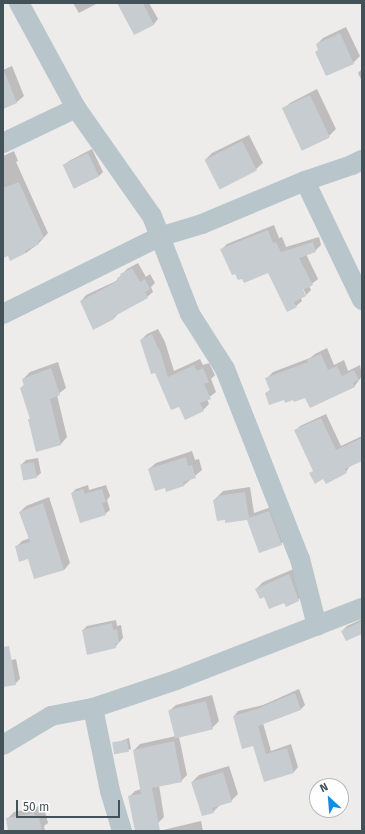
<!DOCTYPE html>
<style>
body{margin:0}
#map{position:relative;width:365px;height:834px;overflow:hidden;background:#eeebeb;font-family:"Fira Sans",sans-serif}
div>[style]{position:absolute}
.shadow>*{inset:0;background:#0003}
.building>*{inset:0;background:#c7ccd1;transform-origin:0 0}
.minor>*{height:20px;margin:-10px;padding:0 10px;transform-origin:10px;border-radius:10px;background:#b8c6cc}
span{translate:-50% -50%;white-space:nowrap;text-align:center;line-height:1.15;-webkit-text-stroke:4px #fff;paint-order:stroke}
.frame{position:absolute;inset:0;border:4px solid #435259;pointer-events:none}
.north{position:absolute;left:309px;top:778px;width:40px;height:40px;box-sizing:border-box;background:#fff;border:1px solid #b4babd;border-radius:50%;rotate:334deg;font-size:11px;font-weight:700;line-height:16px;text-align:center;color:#435259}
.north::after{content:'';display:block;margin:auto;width:14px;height:18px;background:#108ee3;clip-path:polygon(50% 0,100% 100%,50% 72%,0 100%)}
.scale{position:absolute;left:16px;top:800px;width:104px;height:18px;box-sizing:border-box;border:2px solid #435259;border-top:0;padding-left:5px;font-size:12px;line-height:14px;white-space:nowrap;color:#435259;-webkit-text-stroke:3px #fff;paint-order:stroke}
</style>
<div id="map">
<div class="shadow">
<i style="clip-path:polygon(73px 3px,98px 3px,79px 13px)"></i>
<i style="clip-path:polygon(120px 3px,149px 3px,158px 19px,154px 24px,135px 34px)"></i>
<i style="clip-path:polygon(346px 27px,360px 56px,353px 63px,316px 52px,319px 49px,317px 44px,323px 38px)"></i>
<i style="clip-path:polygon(12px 66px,24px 96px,17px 102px,3px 108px,3px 70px)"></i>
<i style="clip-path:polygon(362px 69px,362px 81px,358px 73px)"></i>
<i style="clip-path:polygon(317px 89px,336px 129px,329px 136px,283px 109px,290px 103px)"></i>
<i style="clip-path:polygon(249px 135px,263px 163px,256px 169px,205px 160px,212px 153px)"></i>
<i style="clip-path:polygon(92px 149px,103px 172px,99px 176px,75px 188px,64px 165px,69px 161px)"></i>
<i style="clip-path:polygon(14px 151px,18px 161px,16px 162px,48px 233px,38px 244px,26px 253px,3px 254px,3px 156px)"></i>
<i style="clip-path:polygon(274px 225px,279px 238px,282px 237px,286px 247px,319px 237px,321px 245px,315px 251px,306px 254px,318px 279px,309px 286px,311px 290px,306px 295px,302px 285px,304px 295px,306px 295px,301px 298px,302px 301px,296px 306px,269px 272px,222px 249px,227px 244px)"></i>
<i style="clip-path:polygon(138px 263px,146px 277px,150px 274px,155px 283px,151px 287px,153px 292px,147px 297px,119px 313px,113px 319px,81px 301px,86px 295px,116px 281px,127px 269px)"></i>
<i style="clip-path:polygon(158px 329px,165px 342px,174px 371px,200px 359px,203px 365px,209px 363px,215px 375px,211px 379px,216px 392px,207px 399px,209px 404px,203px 410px,180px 405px,141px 340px,147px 334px)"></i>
<i style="clip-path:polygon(327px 348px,334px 365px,344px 360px,348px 371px,360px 365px,362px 376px,354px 387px,294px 399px,285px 399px,266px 393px,271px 389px,267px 378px,273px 372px,310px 358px,315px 354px)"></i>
<i style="clip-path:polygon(58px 362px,66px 388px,57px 395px,67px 437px,61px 444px,37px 450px,29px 420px,31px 417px,21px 388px,25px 384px,23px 379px,30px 372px)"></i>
<i style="clip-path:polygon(326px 414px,341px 446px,362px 436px,362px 460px,350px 466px,346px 472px,324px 478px,314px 470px,295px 431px,300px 426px)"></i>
<i style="clip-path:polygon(192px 451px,195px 460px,199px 459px,202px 470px,184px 485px,165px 486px,149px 469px,156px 463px)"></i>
<i style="clip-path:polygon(38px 458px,41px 473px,36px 477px,21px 465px,26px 460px)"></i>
<i style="clip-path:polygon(88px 485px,89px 490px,106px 485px,110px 496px,107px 500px,110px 510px,105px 514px,72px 493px,76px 489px)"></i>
<i style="clip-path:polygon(250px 487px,254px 513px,274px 506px,287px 538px,281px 544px,247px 519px,214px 500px,223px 491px)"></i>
<i style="clip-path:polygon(49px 497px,70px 563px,64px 570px,35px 578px,29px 558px,16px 547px,22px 541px,30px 538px,20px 512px,26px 506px)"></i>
<i style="clip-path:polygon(296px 568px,305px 594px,298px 600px,284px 601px,265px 596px,256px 589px,263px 582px)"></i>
<i style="clip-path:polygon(362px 619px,362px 632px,342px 631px,347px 626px)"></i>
<i style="clip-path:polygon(116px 620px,117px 626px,121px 625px,123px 638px,115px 647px,83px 630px,87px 626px)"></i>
<i style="clip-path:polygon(16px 659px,20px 679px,15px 684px,3px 686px,3px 662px)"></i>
<i style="clip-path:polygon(299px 689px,305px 705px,301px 709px,263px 723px,271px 751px,291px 744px,298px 767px,294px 772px,265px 781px,254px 745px,234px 716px,238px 711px,263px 705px)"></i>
<i style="clip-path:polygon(212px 695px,219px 721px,212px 728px,179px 737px,187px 775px,181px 781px,159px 785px,164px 817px,158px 823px,129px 797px,135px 791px,141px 789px,134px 750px,140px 744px,176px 736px,169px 711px,176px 705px)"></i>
<i style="clip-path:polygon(129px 738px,131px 749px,115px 754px,113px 744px)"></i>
<i style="clip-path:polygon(229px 766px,238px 794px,231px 801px,220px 805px,213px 812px,192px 782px,199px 775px)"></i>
<i style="clip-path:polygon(40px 806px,41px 812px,45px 811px,48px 823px,44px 826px,45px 831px,10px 831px,7px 819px,14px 812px)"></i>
<i style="clip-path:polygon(201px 821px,203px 831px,162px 831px,163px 830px)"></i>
</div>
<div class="building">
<i style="clip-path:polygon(117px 3px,143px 3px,154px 25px,134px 35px)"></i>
<i style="clip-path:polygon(340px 33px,354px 64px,326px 76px,315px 52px,318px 50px,316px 44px)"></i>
<i style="clip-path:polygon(3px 68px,17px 103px,3px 109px)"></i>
<i style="left:310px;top:95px;width:47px;height:31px;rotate:65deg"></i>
<i style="left:242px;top:141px;width:33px;height:42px;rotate:63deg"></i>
<i style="left:88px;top:153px;width:26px;height:28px;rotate:65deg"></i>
<i style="clip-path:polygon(19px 182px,44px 238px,38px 241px,39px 244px,25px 251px,26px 253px,10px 261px,8px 256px,3px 258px,3px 188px)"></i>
<i style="clip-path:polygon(268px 230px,273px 243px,276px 242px,281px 252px,313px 242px,316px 252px,299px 258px,313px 285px,303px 290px,306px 296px,294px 302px,297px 307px,287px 312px,268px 273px,244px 283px,242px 279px,238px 280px,235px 274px,232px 275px,220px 249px)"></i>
<i style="clip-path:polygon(132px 268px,140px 282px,145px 279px,150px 289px,145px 292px,148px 298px,113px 317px,114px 319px,93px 330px,80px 301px,109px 286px,118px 280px,117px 278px,121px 276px,120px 274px)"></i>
<i style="clip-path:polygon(152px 334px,158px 348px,159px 348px,168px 377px,194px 365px,197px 371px,203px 368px,209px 382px,204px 384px,211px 399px,200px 403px,204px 411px,185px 420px,179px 407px,171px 410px,155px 373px,151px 374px,140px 340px)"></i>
<i style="clip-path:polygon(321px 354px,328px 370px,337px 366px,342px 376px,354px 370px,359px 380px,353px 383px,355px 387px,310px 408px,305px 398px,294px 402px,293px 400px,285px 403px,284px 400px,269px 405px,265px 393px,270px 391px,265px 378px,308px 362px,307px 360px)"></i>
<i style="clip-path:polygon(51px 368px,60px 395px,50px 399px,61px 445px,36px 452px,28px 419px,30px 419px,20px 388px,24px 386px,22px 379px)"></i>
<i style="clip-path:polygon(321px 418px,336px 450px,362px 438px,362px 461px,345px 469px,347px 473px,326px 484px,323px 479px,315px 484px,309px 473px,313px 471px,294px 430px)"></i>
<i style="clip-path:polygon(186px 457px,188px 466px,192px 465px,196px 478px,183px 482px,184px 486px,166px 492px,165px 488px,155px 491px,148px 469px)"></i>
<i style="left:34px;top:462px;width:16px;height:14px;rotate:79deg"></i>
<i style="clip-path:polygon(83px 489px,85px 494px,102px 489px,106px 502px,102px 503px,106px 515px,80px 523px,71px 493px)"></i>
<i style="clip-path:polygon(245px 492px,249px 518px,269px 511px,282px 545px,259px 553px,247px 520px,225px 523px,225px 520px,217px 521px,213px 500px,217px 499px,217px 496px)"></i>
<i style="clip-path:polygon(43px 503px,64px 570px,34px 579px,28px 559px,19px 562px,15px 546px,30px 542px,19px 512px)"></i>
<i style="clip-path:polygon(289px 574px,299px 601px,286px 607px,284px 603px,269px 609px,264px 597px,260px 599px,255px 589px)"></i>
<i style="clip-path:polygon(362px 621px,362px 634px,346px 641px,341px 631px)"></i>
<i style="clip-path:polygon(112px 623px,113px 630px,117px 629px,119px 643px,115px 644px,116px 648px,87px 655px,82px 630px)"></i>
<i style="clip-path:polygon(9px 646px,16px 685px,3px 687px,3px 647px)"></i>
<i style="clip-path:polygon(295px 693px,301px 710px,258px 726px,266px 754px,287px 748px,294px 773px,264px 782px,253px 746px,242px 749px,233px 716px,257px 709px)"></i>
<i style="left:206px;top:701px;width:29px;height:39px;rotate:76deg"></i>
<i style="left:127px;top:740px;width:12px;height:15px;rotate:81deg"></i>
<i style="clip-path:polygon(174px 741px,182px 782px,152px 788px,160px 831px,135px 831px,128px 796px,141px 794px,133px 750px)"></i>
<i style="clip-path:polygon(223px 772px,232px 802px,212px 808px,214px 813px,202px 816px,191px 782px)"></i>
<i style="clip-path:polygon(34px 813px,35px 818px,39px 817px,42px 831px,8px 831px,6px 818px)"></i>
</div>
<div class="minor">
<i style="left:19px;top:3px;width:119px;rotate:61.5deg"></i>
<i style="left:76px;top:108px;width:132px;rotate:54.9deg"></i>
<i style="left:152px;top:216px;width:105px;rotate:68.8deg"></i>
<i style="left:190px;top:314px;width:65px;rotate:57.5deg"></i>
<i style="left:225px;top:369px;width:204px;rotate:68.5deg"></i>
<i style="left:300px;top:559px;width:69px;rotate:75.8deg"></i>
<i style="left:3px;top:143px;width:81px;rotate:-25.6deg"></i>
<i style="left:305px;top:181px;width:132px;rotate:64.4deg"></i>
<i style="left:3px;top:314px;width:174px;rotate:-26.3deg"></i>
<i style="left:159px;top:237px;width:45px;rotate:-16.8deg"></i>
<i style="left:202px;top:224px;width:112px;rotate:-22.7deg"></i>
<i style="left:305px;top:181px;width:50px;rotate:-18.8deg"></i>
<i style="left:352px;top:165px;width:11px;rotate:-27deg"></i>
<i style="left:93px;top:708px;width:85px;rotate:78.4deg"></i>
<i style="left:110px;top:791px;width:42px;rotate:73.3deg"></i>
<i style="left:3px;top:745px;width:56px;rotate:-31.1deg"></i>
<i style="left:51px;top:716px;width:43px;rotate:-10.8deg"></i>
<i style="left:93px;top:708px;width:88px;rotate:-18.6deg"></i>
<i style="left:176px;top:680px;width:199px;rotate:-21.2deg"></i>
</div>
<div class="frame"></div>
<div class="north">N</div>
<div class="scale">50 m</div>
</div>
